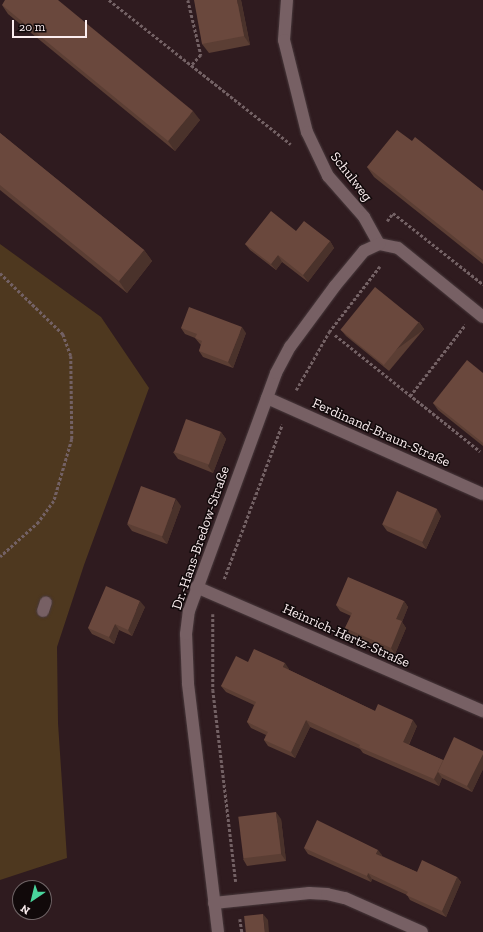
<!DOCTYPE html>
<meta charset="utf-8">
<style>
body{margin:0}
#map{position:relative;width:483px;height:932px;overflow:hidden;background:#2f1b1f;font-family:"Zilla Slab",serif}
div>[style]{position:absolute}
.green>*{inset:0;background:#4e381f}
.path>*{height:2.5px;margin-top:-1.25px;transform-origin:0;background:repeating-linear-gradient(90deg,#736164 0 3px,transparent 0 5px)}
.roads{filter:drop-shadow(0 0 1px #48393c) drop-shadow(0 0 1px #48393c)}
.minor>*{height:12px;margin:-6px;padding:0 6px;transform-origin:6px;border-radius:6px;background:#776064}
.wall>*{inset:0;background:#5b3e34}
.shaded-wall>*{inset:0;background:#4a322b;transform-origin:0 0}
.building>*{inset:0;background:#6a483d;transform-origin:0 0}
span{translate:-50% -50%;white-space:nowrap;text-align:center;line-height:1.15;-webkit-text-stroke:3px #11090a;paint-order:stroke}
.street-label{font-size:14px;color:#fbedef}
.north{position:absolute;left:12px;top:880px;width:40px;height:40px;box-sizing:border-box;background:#11090a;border:1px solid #6f6466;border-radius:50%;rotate:215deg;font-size:11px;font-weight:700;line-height:16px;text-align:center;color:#fbedef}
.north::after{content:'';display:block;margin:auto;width:14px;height:18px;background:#49d49c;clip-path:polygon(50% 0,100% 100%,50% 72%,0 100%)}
.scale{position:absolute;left:12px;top:20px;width:75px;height:18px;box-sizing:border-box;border:2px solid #fbedef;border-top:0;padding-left:5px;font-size:12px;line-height:14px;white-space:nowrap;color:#fbedef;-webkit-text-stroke:3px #11090a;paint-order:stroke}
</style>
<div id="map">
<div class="green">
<i style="clip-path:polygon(0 244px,101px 317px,149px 388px,84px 565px,57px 647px,58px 723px,67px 858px,0 880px)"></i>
</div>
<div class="path">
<i style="left:109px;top:0;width:232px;rotate:38.4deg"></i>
<i style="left:188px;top:0;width:57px;rotate:76.7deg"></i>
<i style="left:201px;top:55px;width:13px;rotate:132deg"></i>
<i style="left:387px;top:221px;width:10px;rotate:-53deg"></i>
<i style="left:393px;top:213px;width:115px;rotate:38.3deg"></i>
<i style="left:0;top:273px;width:88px;rotate:44.1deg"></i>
<i style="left:63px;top:334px;width:23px;rotate:70deg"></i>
<i style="left:71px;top:356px;width:83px;rotate:89.3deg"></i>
<i style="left:72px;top:439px;width:65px;rotate:106.2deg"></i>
<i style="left:54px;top:501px;width:26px;rotate:126deg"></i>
<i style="left:39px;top:522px;width:52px;rotate:138.1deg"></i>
<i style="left:335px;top:335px;width:186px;rotate:38.7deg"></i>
<i style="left:296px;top:390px;width:67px;rotate:-60.4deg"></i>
<i style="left:329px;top:332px;width:83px;rotate:-52.3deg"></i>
<i style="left:410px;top:396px;width:90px;rotate:-52.2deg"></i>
<i style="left:224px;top:579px;width:165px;rotate:-69.4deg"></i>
<i style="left:213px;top:614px;width:76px;rotate:90deg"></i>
<i style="left:213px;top:690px;width:193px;rotate:83.2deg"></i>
<i style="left:240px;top:919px;width:13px;rotate:81deg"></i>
</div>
<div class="roads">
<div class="minor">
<i style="left:287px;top:0;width:40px;rotate:94.3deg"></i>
<i style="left:284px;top:40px;width:95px;rotate:76deg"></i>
<i style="left:307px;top:132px;width:49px;rotate:64.5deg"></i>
<i style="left:328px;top:176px;width:55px;rotate:48.7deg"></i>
<i style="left:364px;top:217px;width:31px;rotate:61deg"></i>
<i style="left:379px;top:244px;width:19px;rotate:12deg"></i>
<i style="left:398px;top:248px;width:109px;rotate:39.1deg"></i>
<i style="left:267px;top:398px;width:236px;rotate:24deg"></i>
<i style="left:196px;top:587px;width:313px;rotate:23.4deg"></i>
<i style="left:43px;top:611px;width:9px;rotate:-72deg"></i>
<i style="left:214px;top:903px;width:96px;rotate:-6deg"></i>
<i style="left:309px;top:893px;width:18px;rotate:3deg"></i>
<i style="left:327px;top:894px;width:18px;rotate:13deg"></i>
<i style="left:345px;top:898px;width:84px;rotate:23.8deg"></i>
<i style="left:218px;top:932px;width:251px;rotate:-96.9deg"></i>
<i style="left:188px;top:683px;width:49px;rotate:-92.3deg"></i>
<i style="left:186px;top:634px;width:23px;rotate:-83deg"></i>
<i style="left:189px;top:611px;width:253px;rotate:-69.9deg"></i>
<i style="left:276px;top:373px;width:30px;rotate:-62deg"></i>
<i style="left:290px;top:347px;width:76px;rotate:-53.6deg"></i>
<i style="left:335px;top:286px;width:45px;rotate:-50.4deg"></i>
<i style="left:364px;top:251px;width:17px;rotate:-25deg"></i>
</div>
</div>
<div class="wall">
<i style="clip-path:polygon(241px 0,250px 45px,209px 53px,202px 44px)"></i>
<i style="clip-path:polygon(2px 5px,200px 120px,175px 151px,8px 14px)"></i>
<i style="clip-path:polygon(0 133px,144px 250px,152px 261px,127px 293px,0 190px)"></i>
<i style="clip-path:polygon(412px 141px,483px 191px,483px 264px,374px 177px,367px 167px)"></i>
<i style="clip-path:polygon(296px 231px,330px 241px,334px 248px,308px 282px,282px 262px,276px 270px,250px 250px,245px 244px)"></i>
<i style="clip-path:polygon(419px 322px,424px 329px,389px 371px,346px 336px,341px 330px)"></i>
<i style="clip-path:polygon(181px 328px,246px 333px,233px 368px,203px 357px,199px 351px,201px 345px,200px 344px,195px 338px,185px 334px)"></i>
<i style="clip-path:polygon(483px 373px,483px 446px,438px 410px,433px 403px)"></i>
<i style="clip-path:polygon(221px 432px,226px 439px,213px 473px,178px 459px,173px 452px)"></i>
<i style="clip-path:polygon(181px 506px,167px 544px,132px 531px,127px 524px)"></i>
<i style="clip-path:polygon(441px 516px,426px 549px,387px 531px,382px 524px)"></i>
<i style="clip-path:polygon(404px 601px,408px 607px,402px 622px,406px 628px,395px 654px,350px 634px,345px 628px,351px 616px,340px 611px,336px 605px)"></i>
<i style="clip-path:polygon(145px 607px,132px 636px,119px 630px,114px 644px,92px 634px,88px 628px)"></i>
<i style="clip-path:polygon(248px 662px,289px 669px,289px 670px,375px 711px,417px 726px,409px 745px,443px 760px,483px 751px,483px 769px,472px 792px,442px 778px,439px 786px,363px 753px,360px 749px,310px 727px,295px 758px,268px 746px,264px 740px,266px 735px,251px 728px,247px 722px,254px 705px,226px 692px,221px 686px)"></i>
<i style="clip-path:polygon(281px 819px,286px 861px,247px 866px,243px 859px)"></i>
<i style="clip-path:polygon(304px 848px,382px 855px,382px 856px,417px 872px,457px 877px,461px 882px,446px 917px,410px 900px,407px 895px,372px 879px,371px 882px,308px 854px)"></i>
</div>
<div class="shaded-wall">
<i style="clip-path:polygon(237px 0,241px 0,250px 45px,244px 36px)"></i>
<i style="clip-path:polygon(193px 111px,200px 120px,175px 151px,168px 141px)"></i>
<i style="clip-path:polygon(330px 241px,334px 248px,308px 282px,303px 275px)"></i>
<i style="clip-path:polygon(144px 250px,152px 261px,127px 293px,119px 281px)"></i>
<i style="clip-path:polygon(278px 255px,282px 262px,276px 270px,271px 264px)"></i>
<i style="left:419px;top:322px;width:9px;height:55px;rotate:54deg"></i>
<i style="clip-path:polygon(242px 327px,246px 333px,233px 368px,228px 362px)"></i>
<i style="clip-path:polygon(221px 432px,226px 439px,213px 473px,208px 466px)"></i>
<i style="clip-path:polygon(176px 499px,181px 506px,167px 544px,162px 537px)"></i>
<i style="clip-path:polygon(437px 509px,441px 516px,426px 549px,422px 542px)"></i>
<i style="clip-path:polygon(140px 601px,145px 607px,132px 636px,128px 630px)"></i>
<i style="clip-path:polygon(404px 601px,408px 607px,402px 622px,406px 628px,395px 654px,391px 648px,396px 619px)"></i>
<i style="clip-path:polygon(115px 624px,119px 630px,114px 644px,109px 637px)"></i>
<i style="clip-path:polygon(285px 663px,289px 669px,287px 673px,283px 667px)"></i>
<i style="clip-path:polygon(306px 720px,310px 727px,295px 758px,291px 752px)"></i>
<i style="clip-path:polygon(413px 720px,417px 726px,407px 748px,403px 742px)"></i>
<i style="clip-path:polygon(483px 754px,483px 769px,472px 792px,467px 786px)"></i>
<i style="clip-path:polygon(438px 772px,442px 778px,439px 786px,434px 779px)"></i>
<i style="clip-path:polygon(276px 812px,281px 819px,286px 861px,281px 854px)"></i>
<i style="clip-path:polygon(378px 850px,382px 855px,380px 860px,376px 854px)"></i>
<i style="clip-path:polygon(368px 873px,372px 879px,371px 882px,367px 876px)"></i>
<i style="clip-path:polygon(457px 877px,461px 882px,446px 917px,442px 911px)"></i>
<i style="clip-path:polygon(263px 914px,268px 920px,269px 932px,265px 932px)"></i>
</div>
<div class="building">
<i style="clip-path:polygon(5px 0,58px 0,193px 111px,168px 141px,2px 5px)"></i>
<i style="clip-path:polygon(194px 0,237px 0,244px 36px,202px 44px)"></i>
<i style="clip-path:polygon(397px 130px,412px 141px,415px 137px,483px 191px,483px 260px,367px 167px)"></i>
<i style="clip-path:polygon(0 133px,144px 250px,119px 281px,0 185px)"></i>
<i style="clip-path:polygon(271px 211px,296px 231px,304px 221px,330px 241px,303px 275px,278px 255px,271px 264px,245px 244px)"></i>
<i style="left:375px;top:287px;width:56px;height:55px;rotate:39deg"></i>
<i style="clip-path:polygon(189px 307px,242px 327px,228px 362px,199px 351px,202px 341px,195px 338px,197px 334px,181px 328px)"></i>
<i style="clip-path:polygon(467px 360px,483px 373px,483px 443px,433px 403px)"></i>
<i style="left:186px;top:419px;width:37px;height:35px;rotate:20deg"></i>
<i style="left:141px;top:486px;width:37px;height:40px;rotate:20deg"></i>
<i style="left:397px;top:491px;width:44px;height:36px;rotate:24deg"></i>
<i style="clip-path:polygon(348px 577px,404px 601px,396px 619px,402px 621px,391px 648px,345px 628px,352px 613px,336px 605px)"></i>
<i style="clip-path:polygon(106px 586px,140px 601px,128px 630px,115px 624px,109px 637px,88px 628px)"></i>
<i style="clip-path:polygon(254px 649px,285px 663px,283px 667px,375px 711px,378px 704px,413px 720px,403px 742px,443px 760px,434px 779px,359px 747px,360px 745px,306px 720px,291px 752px,264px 740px,268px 732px,247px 722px,256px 702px,221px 686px,236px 656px,248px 662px)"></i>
<i style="clip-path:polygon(454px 737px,483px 751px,483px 754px,467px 786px,438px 772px)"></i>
<i style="left:276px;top:812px;width:42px;height:38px;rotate:83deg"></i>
<i style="clip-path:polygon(317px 820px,378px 850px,376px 854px,417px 872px,422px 860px,457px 877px,442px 911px,406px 895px,408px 892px,368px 873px,367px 876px,304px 848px)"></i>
<i style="left:263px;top:914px;width:18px;height:19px;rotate:84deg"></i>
</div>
<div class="street-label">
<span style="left:351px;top:177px;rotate:52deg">Schulweg</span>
<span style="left:381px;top:433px;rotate:24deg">Ferdinand-Braun-Straße</span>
<span style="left:201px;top:538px;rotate:-71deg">Dr.-Hans-Bredow-Straße</span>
<span style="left:346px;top:636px;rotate:24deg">Heinrich-Hertz-Straße</span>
</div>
<div class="north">N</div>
<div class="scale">20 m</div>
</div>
